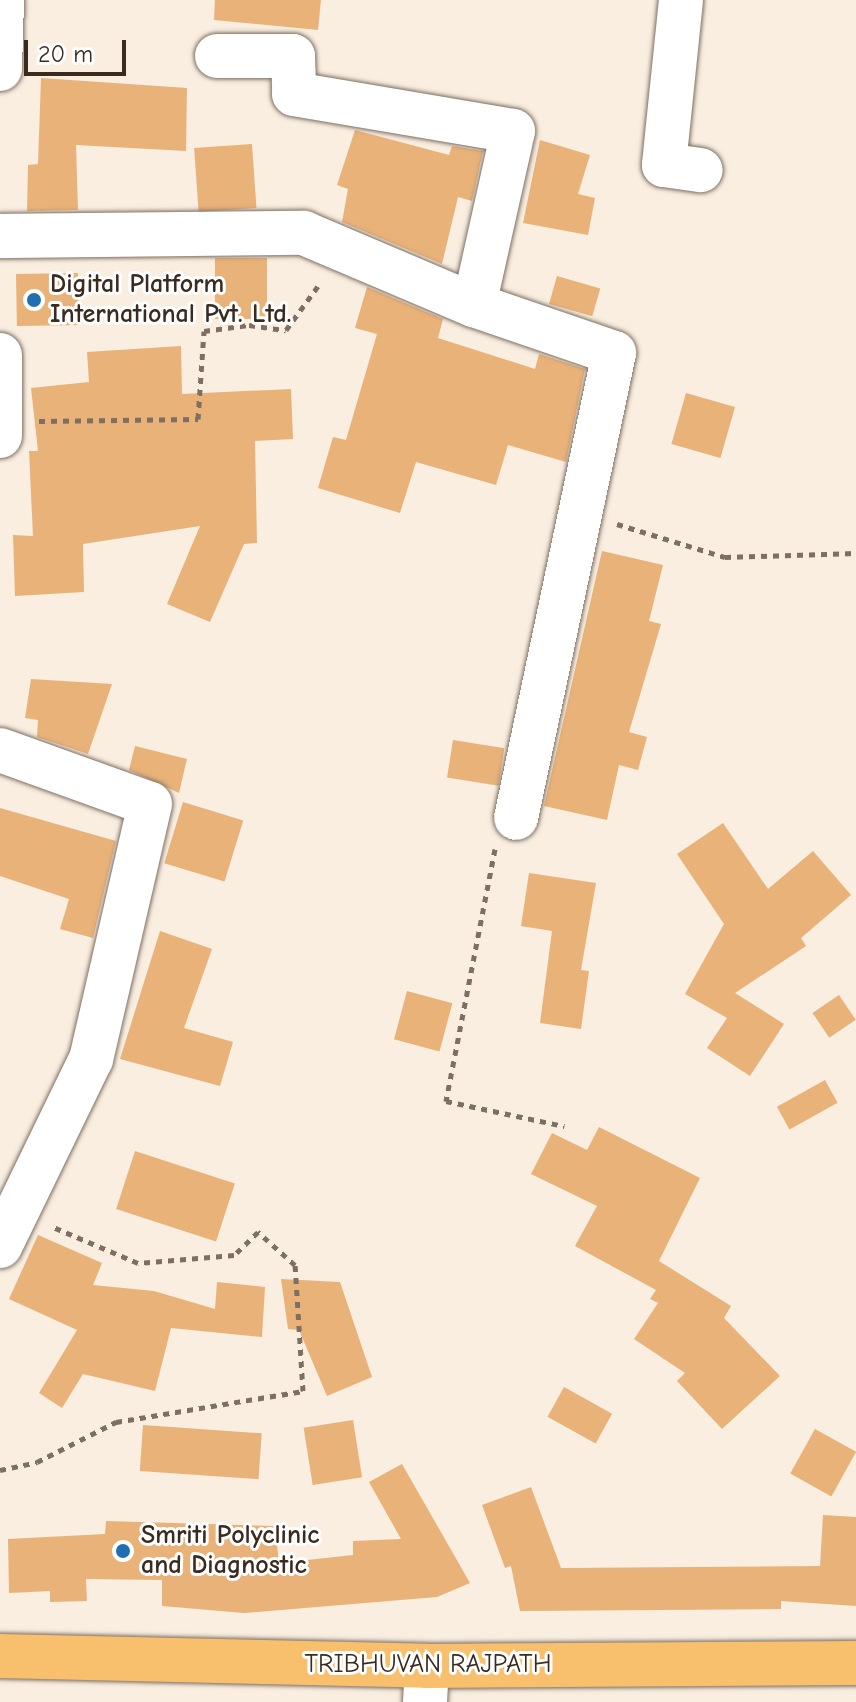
<!DOCTYPE html>
<style>
body{margin:0}
#map{position:relative;width:856px;height:1702px;overflow:hidden;background:#f9eee0;font-family:"Comic Neue",sans-serif}
div>[style]{position:absolute}
.building>*{inset:0;background:#e9b279;transform-origin:0 0}
.path>*{height:5px;margin-top:-2.5px;transform-origin:0;background:repeating-linear-gradient(90deg,#7e6f62 0 6px,transparent 0 12px)}
.roads{filter:drop-shadow(0 0 2px #7e6f62) drop-shadow(0 0 2px #7e6f62)}
.minor>*{height:44px;margin:-22px;padding:0 22px;transform-origin:22px;border-radius:22px;background:#fff}
.highway>*{height:44px;margin:-22px;padding:0 22px;transform-origin:22px;border-radius:22px;background:#f8bf6c}
.dots>*{width:22px;height:22px;translate:-50% -50%;box-sizing:border-box;border:4px solid #fff;border-radius:50%}
span{translate:-50% -50%;white-space:nowrap;text-align:center;line-height:1.15;-webkit-text-stroke:6px #fff;paint-order:stroke}
.poi-label{font-size:26px;color:#3b2a1e;font-weight:700}
.left{translate:0 -50%;text-align:left}
.street-label{font-size:26px;color:#3b2a1e}
.scale{position:absolute;left:24px;top:40px;width:102px;height:36px;box-sizing:border-box;border:4px solid #3b2a1e;border-top:0;padding-left:10px;font-size:24px;line-height:28px;white-space:nowrap;color:#3b2a1e;-webkit-text-stroke:6px #fff;paint-order:stroke}
</style>
<div id="map">
<div class="building">
<i style="clip-path:polygon(215px 0,321px 0,318px 30px,214px 20px)"></i>
<i style="clip-path:polygon(41px 78px,187px 88px,186px 151px,76px 145px,78px 210px,27px 211px,28px 165px,38px 164px)"></i>
<i style="clip-path:polygon(355px 130px,449px 155px,452px 146px,483px 151px,472px 201px,458px 197px,442px 264px,342px 222px,348px 189px,337px 185px)"></i>
<i style="clip-path:polygon(540px 140px,590px 155px,578px 194px,595px 198px,588px 235px,523px 223px)"></i>
<i style="left:252px;top:144px;width:64px;height:58px;rotate:86deg"></i>
<i style="left:267px;top:258px;width:61px;height:52px;rotate:90deg"></i>
<i style="left:78px;top:273px;width:52px;height:62px;rotate:89deg"></i>
<i style="left:557px;top:276px;width:45px;height:29px;rotate:16deg"></i>
<i style="clip-path:polygon(367px 287px,443px 319px,438px 338px,535px 369px,539px 354px,585px 369px,566px 462px,508px 445px,496px 485px,416px 462px,400px 513px,318px 488px,333px 437px,346px 440px,377px 334px,355px 328px)"></i>
<i style="clip-path:polygon(181px 346px,182px 394px,291px 389px,293px 439px,255px 441px,257px 543px,244px 544px,210px 622px,167px 604px,200px 526px,83px 544px,84px 592px,15px 596px,13px 535px,33px 536px,29px 451px,38px 451px,31px 388px,89px 382px,87px 352px)"></i>
<i style="left:686px;top:393px;width:51px;height:53px;rotate:16deg"></i>
<i style="clip-path:polygon(602px 551px,663px 565px,649px 621px,661px 624px,629px 732px,647px 737px,638px 770px,619px 765px,607px 820px,544px 806px)"></i>
<i style="clip-path:polygon(31px 679px,112px 684px,88px 754px,37px 737px,38px 720px,25px 718px)"></i>
<i style="left:453px;top:740px;width:52px;height:38px;rotate:9deg"></i>
<i style="clip-path:polygon(135px 746px,187px 759px,179px 793px,129px 770px)"></i>
<i style="left:183px;top:802px;width:63px;height:64px;rotate:17deg"></i>
<i style="clip-path:polygon(0 808px,116px 841px,93px 938px,60px 929px,69px 899px,0 876px)"></i>
<i style="clip-path:polygon(723px 823px,768px 889px,813px 851px,851px 895px,801px 938px,806px 946px,735px 993px,784px 1024px,750px 1076px,707px 1048px,727px 1018px,685px 994px,724px 924px,677px 854px)"></i>
<i style="clip-path:polygon(529px 873px,596px 883px,581px 970px,589px 971px,581px 1029px,540px 1023px,552px 931px,521px 926px)"></i>
<i style="clip-path:polygon(160px 931px,212px 949px,184px 1028px,233px 1042px,220px 1086px,120px 1059px)"></i>
<i style="left:407px;top:991px;width:47px;height:50px;rotate:15deg"></i>
<i style="left:839px;top:995px;width:30px;height:32px;rotate:56deg"></i>
<i style="left:825px;top:1080px;width:26px;height:55px;rotate:61deg"></i>
<i style="clip-path:polygon(599px 1127px,700px 1178px,659px 1261px,731px 1306px,724px 1318px,780px 1376px,722px 1429px,677px 1381px,685px 1373px,634px 1339px,658px 1303px,650px 1299px,656px 1290px,575px 1246px,597px 1206px,531px 1174px,552px 1133px,587px 1150px)"></i>
<i style="left:135px;top:1151px;width:105px;height:61px;rotate:18deg"></i>
<i style="clip-path:polygon(38px 1235px,102px 1263px,93px 1285px,154px 1291px,215px 1309px,217px 1282px,265px 1287px,262px 1337px,171px 1328px,155px 1391px,83px 1374px,62px 1408px,39px 1393px,77px 1330px,9px 1299px)"></i>
<i style="clip-path:polygon(281px 1279px,340px 1282px,372px 1377px,327px 1396px,299px 1330px,288px 1329px)"></i>
<i style="left:564px;top:1387px;width:55px;height:34px;rotate:29deg"></i>
<i style="left:353px;top:1420px;width:58px;height:50px;rotate:81deg"></i>
<i style="left:143px;top:1425px;width:119px;height:46px;rotate:4deg"></i>
<i style="left:815px;top:1429px;width:47px;height:51px;rotate:29deg"></i>
<i style="clip-path:polygon(402px 1464px,470px 1583px,437px 1597px,244px 1613px,162px 1606px,162px 1580px,86px 1579px,87px 1601px,50px 1602px,50px 1591px,9px 1593px,8px 1539px,105px 1534px,106px 1521px,275px 1526px,279px 1563px,353px 1555px,353px 1541px,401px 1539px,369px 1482px)"></i>
<i style="clip-path:polygon(531px 1487px,561px 1568px,820px 1566px,823px 1515px,856px 1517px,856px 1606px,781px 1601px,781px 1609px,520px 1611px,511px 1566px,505px 1568px,482px 1505px)"></i>
</div>
<div class="path">
<i style="left:39px;top:421px;width:159px;rotate:-0.7deg"></i>
<i style="left:198px;top:419px;width:88px;rotate:-86.1deg"></i>
<i style="left:204px;top:331px;width:45px;rotate:-7.6deg"></i>
<i style="left:249px;top:325px;width:37px;rotate:8deg"></i>
<i style="left:286px;top:330px;width:59px;rotate:-53.9deg"></i>
<i style="left:617px;top:524px;width:113px;rotate:17deg"></i>
<i style="left:725px;top:557px;width:131px;rotate:-1.7deg"></i>
<i style="left:495px;top:849px;width:257px;rotate:101deg"></i>
<i style="left:446px;top:1101px;width:121px;rotate:12deg"></i>
<i style="left:0;top:1470px;width:38px;rotate:-12deg"></i>
<i style="left:37px;top:1462px;width:89px;rotate:-26.9deg"></i>
<i style="left:116px;top:1422px;width:190px;rotate:-9.4deg"></i>
<i style="left:303px;top:1391px;width:126px;rotate:-93.6deg"></i>
<i style="left:295px;top:1265px;width:50px;rotate:-138.3deg"></i>
<i style="left:258px;top:1232px;width:33px;rotate:136deg"></i>
<i style="left:234px;top:1255px;width:96px;rotate:175.2deg"></i>
<i style="left:138px;top:1263px;width:95px;rotate:-157deg"></i>
</div>
<div class="roads">
<div class="minor">
<i style="left:681px;top:0;width:166px;rotate:95.9deg"></i>
<i style="left:664px;top:165px;width:37px;rotate:8deg"></i>
<i style="left:217px;top:56px;width:76px"></i>
<i style="left:293px;top:56px;width:38px;rotate:88deg"></i>
<i style="left:294px;top:94px;width:222px;rotate:9.6deg"></i>
<i style="left:513px;top:131px;width:178px;rotate:102.6deg"></i>
<i style="left:0;top:69px;width:69px;rotate:-88.3deg"></i>
<i style="left:0;top:236px;width:304px;rotate:-0.6deg"></i>
<i style="left:304px;top:233px;width:185px;rotate:23deg"></i>
<i style="left:474px;top:305px;width:148px;rotate:18.9deg"></i>
<i style="left:614px;top:353px;width:475px;rotate:101.9deg"></i>
<i style="left:0;top:355px;width:81px;rotate:90deg"></i>
<i style="left:0;top:750px;width:159px;rotate:19.8deg"></i>
<i style="left:150px;top:804px;width:262px;rotate:103deg"></i>
<i style="left:91px;top:1059px;width:208px;rotate:115.9deg"></i>
<i style="left:425px;top:1702px;width:36px;rotate:-87deg"></i>
</div>
<div class="highway">
<i style="left:0;top:1656px;width:427px;rotate:1.3deg"></i>
<i style="left:427px;top:1666px;width:429px;rotate:-0.4deg"></i>
</div>
</div>
<div class="dots">
<i style="left:34px;top:300px;background:#1f6fb2"></i>
<i style="left:123px;top:1551px;background:#1f6fb2"></i>
</div>
<div class="poi-label">
<span class="left" style="left:50px;top:300px">Digital Platform<br>International Pvt. Ltd.</span>
<span class="left" style="left:141px;top:1551px">Smriti Polyclinic<br>and Diagnostic</span>
</div>
<div class="street-label">
<span style="left:428px;top:1665px">TRIBHUVAN RAJPATH</span>
</div>
<div class="scale">20 m</div>
</div>
